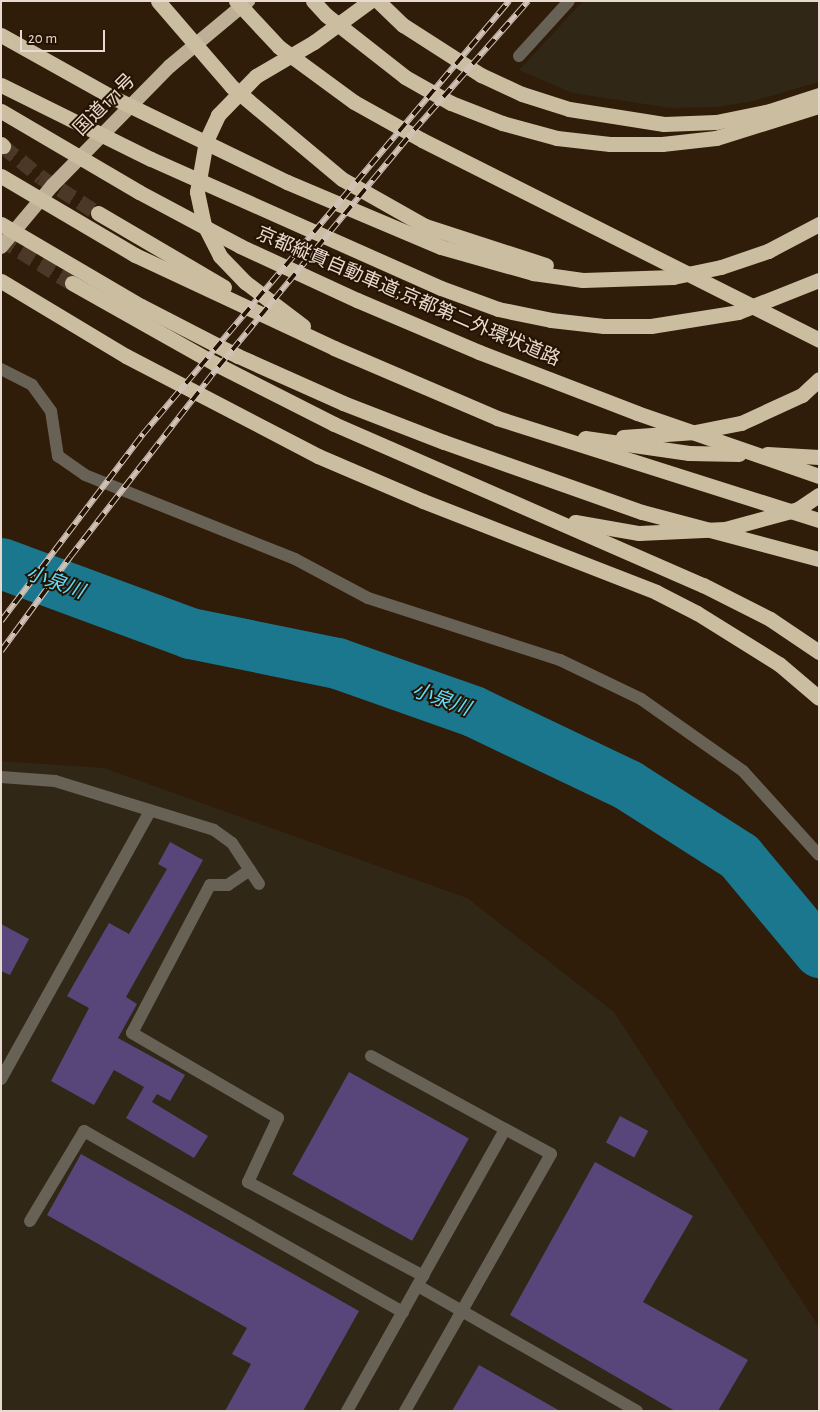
<!DOCTYPE html>
<meta charset="utf-8">
<style>
body{margin:0}
#map{position:relative;width:820px;height:1412px;overflow:hidden;background:#2f1c09;font-family:"Alegreya Sans","Noto Sans JP",sans-serif}
div>[style]{position:absolute}
.industrial>*{inset:0;background:#302717}
.river>*{height:51px;margin:-25.5px;padding:0 25.5px;transform-origin:25.5px;border-radius:25.5px;background:#1b778d}
.building>*{inset:0;background:#58467b;transform-origin:0 0}
.motorway-tunnel>*{height:15px;margin-top:-7.5px;transform-origin:0;background:repeating-linear-gradient(90deg,#4b3827 0 15px,transparent 0 23px)}
.service>*{height:12px;margin:-6px;padding:0 6px;transform-origin:6px;border-radius:6px;background:#686256}
.minor>*{height:12px;margin:-6px;padding:0 6px;transform-origin:6px;border-radius:6px;background:#686256}
.trunk>*{height:14px;margin:-7px;padding:0 7px;transform-origin:7px;border-radius:7px;background:#bdb096}
.motorway>*{height:15px;margin:-7.5px;padding:0 7.5px;transform-origin:7.5px;border-radius:7.5px;background:#cbbda0}
.rail>*{height:5.5px;margin-top:-2.75px;transform-origin:0;background:repeating-linear-gradient(90deg,#251302 0 11px,#d1c2b6 0 22px);box-sizing:border-box;border-block:1px solid #d1c2b6}
span{translate:-50% -50%;white-space:nowrap;text-align:center;line-height:1.15;-webkit-text-stroke:4px #251302;paint-order:stroke}
.street-label{font-size:19px;color:#e8dacf}
.water-label{font-size:20px;color:#61dcfc;font-style:italic}
.frame{position:absolute;inset:0;border:2px solid #e8dacf;pointer-events:none}
.scale{position:absolute;left:20px;top:30px;width:85px;height:22px;box-sizing:border-box;border:2px solid #e8dacf;border-top:0;padding-left:6px;font-size:15px;line-height:18px;white-space:nowrap;color:#e8dacf;-webkit-text-stroke:4px #251302;paint-order:stroke}
</style>
<div id="map">
<div class="industrial">
<i style="clip-path:polygon(583px 1px,819px 1px,819px 82px,753px 101px,718px 107px,670px 108px,572px 93px,519px 70px)"></i>
<i style="clip-path:polygon(1px 761px,104px 768px,467px 898px,614px 1012px,819px 1327px,819px 1411px,1px 1411px)"></i>
</div>
<div class="river">
<i style="left:1px;top:563px;width:202px;rotate:20.3deg"></i>
<i style="left:190px;top:633px;width:150px;rotate:11.5deg"></i>
<i style="left:337px;top:663px;width:144px;rotate:19.4deg"></i>
<i style="left:473px;top:711px;width:172px;rotate:25.5deg"></i>
<i style="left:628px;top:785px;width:132px;rotate:32.6deg"></i>
<i style="left:739px;top:856px;width:125px;rotate:50.2deg"></i>
</div>
<div class="building">
<i style="clip-path:polygon(170px 842px,203px 860px,126px 997px,137px 1004px,118px 1038px,185px 1075px,170px 1101px,157px 1094px,152px 1102px,208px 1136px,194px 1158px,126px 1118px,144px 1087px,114px 1070px,94px 1105px,51px 1081px,89px 1008px,67px 996px,109px 923px,129px 934px,167px 869px,158px 864px)"></i>
<i style="clip-path:polygon(1px 924px,29px 939px,10px 975px,1px 971px)"></i>
<i style="left:349px;top:1072px;width:137px;height:117px;rotate:29deg"></i>
<i style="left:620px;top:1116px;width:32px;height:30px;rotate:28deg"></i>
<i style="clip-path:polygon(81px 1154px,359px 1311px,303px 1411px,225px 1411px,251px 1364px,232px 1354px,247px 1328px,47px 1215px)"></i>
<i style="clip-path:polygon(595px 1162px,693px 1216px,643px 1302px,748px 1360px,718px 1411px,675px 1411px,510px 1315px)"></i>
<i style="clip-path:polygon(479px 1365px,560px 1411px,452px 1411px)"></i>
</div>
<div class="motorway-tunnel">
<i style="left:3px;top:146px;width:49px;rotate:39.2deg"></i>
<i style="left:41px;top:177px;width:67px;rotate:32.3deg"></i>
<i style="left:1px;top:239px;width:84px;rotate:31.8deg"></i>
</div>
<div class="service">
<i style="left:519px;top:56px;width:74px;rotate:-47.7deg"></i>
<i style="left:1px;top:777px;width:54px;rotate:4.2deg"></i>
<i style="left:55px;top:781px;width:166px;rotate:17.1deg"></i>
<i style="left:214px;top:830px;width:22px;rotate:36deg"></i>
<i style="left:232px;top:843px;width:49px;rotate:56.6deg"></i>
<i style="left:250px;top:870px;width:27px;rotate:146deg"></i>
<i style="left:228px;top:885px;width:18px;rotate:180deg"></i>
<i style="left:210px;top:885px;width:167px;rotate:117.8deg"></i>
<i style="left:132px;top:1033px;width:169px;rotate:30.2deg"></i>
<i style="left:278px;top:1118px;width:71px;rotate:115.1deg"></i>
<i style="left:248px;top:1182px;width:199px;rotate:28.2deg"></i>
<i style="left:371px;top:1056px;width:153px;rotate:28.6deg"></i>
<i style="left:1px;top:1079px;width:307px;rotate:-60.9deg"></i>
<i style="left:30px;top:1221px;width:105px;rotate:-59deg"></i>
<i style="left:84px;top:1131px;width:367px;rotate:29.6deg"></i>
<i style="left:418px;top:1286px;width:252px;rotate:29.7deg"></i>
<i style="left:347px;top:1411px;width:323px;rotate:-60.7deg"></i>
<i style="left:505px;top:1129px;width:52px;rotate:28.5deg"></i>
<i style="left:551px;top:1154px;width:296px;rotate:119.6deg"></i>
</div>
<div class="minor">
<i style="left:1px;top:369px;width:35px;rotate:27deg"></i>
<i style="left:32px;top:385px;width:32px;rotate:54deg"></i>
<i style="left:51px;top:411px;width:46px;rotate:81.2deg"></i>
<i style="left:58px;top:456px;width:33px;rotate:35deg"></i>
<i style="left:85px;top:475px;width:226px;rotate:21.8deg"></i>
<i style="left:295px;top:559px;width:83px;rotate:28.1deg"></i>
<i style="left:368px;top:598px;width:202px;rotate:17.9deg"></i>
<i style="left:560px;top:660px;width:90px;rotate:25.7deg"></i>
<i style="left:641px;top:699px;width:125px;rotate:35.2deg"></i>
<i style="left:743px;top:771px;width:113px;rotate:47.9deg"></i>
</div>
<div class="trunk">
<i style="left:1px;top:247px;width:80px;rotate:-50.1deg"></i>
<i style="left:52px;top:186px;width:168px;rotate:-45.5deg"></i>
<i style="left:170px;top:66px;width:102px;rotate:-39.8deg"></i>
</div>
<div class="motorway">
<i style="left:158px;top:1px;width:113px;rotate:49.3deg"></i>
<i style="left:232px;top:87px;width:143px;rotate:39.9deg"></i>
<i style="left:342px;top:179px;width:95px;rotate:29.5deg"></i>
<i style="left:425px;top:226px;width:127px;rotate:17.9deg"></i>
<i style="left:236px;top:1px;width:63px;rotate:46.9deg"></i>
<i style="left:279px;top:47px;width:93px;rotate:36.3deg"></i>
<i style="left:354px;top:102px;width:78px;rotate:29.2deg"></i>
<i style="left:422px;top:140px;width:445px;rotate:26.7deg"></i>
<i style="left:313px;top:1px;width:19px;rotate:47deg"></i>
<i style="left:326px;top:15px;width:100px;rotate:38.1deg"></i>
<i style="left:405px;top:77px;width:53px;rotate:29.5deg"></i>
<i style="left:451px;top:103px;width:55px;rotate:21.4deg"></i>
<i style="left:502px;top:123px;width:57px;rotate:15.3deg"></i>
<i style="left:557px;top:138px;width:53px;rotate:6.5deg"></i>
<i style="left:610px;top:144px;width:52px"></i>
<i style="left:662px;top:144px;width:54px;rotate:-6.3deg"></i>
<i style="left:716px;top:138px;width:108px;rotate:-17.3deg"></i>
<i style="left:378px;top:1px;width:35px;rotate:44deg"></i>
<i style="left:403px;top:25px;width:93px;rotate:32.7deg"></i>
<i style="left:481px;top:75px;width:45px;rotate:24.9deg"></i>
<i style="left:522px;top:94px;width:49px;rotate:17.7deg"></i>
<i style="left:569px;top:109px;width:96px;rotate:9deg"></i>
<i style="left:664px;top:124px;width:52px;rotate:-2.2deg"></i>
<i style="left:716px;top:122px;width:55px;rotate:-11.5deg"></i>
<i style="left:770px;top:111px;width:52px;rotate:-18.1deg"></i>
<i style="left:1px;top:35px;width:127px;rotate:29.2deg"></i>
<i style="left:112px;top:97px;width:195px;rotate:25.9deg"></i>
<i style="left:287px;top:182px;width:167px;rotate:22.9deg"></i>
<i style="left:441px;top:247px;width:96px;rotate:15.8deg"></i>
<i style="left:533px;top:273px;width:50px;rotate:8deg"></i>
<i style="left:583px;top:280px;width:90px;rotate:-1.9deg"></i>
<i style="left:673px;top:277px;width:49px;rotate:-11.8deg"></i>
<i style="left:721px;top:267px;width:50px;rotate:-18.8deg"></i>
<i style="left:768px;top:251px;width:58px;rotate:-27.9deg"></i>
<i style="left:1px;top:85px;width:167px;rotate:26.3deg"></i>
<i style="left:151px;top:159px;width:317px;rotate:24deg"></i>
<i style="left:441px;top:288px;width:61px;rotate:20.2deg"></i>
<i style="left:498px;top:309px;width:54px;rotate:11.7deg"></i>
<i style="left:551px;top:320px;width:53px;rotate:6.5deg"></i>
<i style="left:604px;top:326px;width:47px"></i>
<i style="left:651px;top:326px;width:88px;rotate:-9.1deg"></i>
<i style="left:738px;top:312px;width:87px;rotate:-21.6deg"></i>
<i style="left:1px;top:111px;width:160px;rotate:30.4deg"></i>
<i style="left:139px;top:192px;width:115px;rotate:28.1deg"></i>
<i style="left:240px;top:246px;width:129px;rotate:24.8deg"></i>
<i style="left:357px;top:300px;width:133px;rotate:23.1deg"></i>
<i style="left:479px;top:352px;width:169px;rotate:21.1deg"></i>
<i style="left:637px;top:413px;width:193px;rotate:19.1deg"></i>
<i style="left:1px;top:144px;width:3px;rotate:45deg"></i>
<i style="left:1px;top:176px;width:156px;rotate:30.5deg"></i>
<i style="left:135px;top:255px;width:220px;rotate:25deg"></i>
<i style="left:334px;top:348px;width:177px;rotate:23.2deg"></i>
<i style="left:497px;top:418px;width:338px;rotate:17.6deg"></i>
<i style="left:98px;top:213px;width:146px;rotate:30.4deg"></i>
<i style="left:1px;top:224px;width:162px;rotate:30.4deg"></i>
<i style="left:141px;top:306px;width:109px;rotate:27.3deg"></i>
<i style="left:238px;top:356px;width:115px;rotate:24.1deg"></i>
<i style="left:343px;top:403px;width:108px;rotate:21.1deg"></i>
<i style="left:444px;top:442px;width:210px;rotate:19.5deg"></i>
<i style="left:642px;top:512px;width:183px;rotate:14.9deg"></i>
<i style="left:1px;top:281px;width:146px;rotate:31deg"></i>
<i style="left:126px;top:356px;width:216px;rotate:27.5deg"></i>
<i style="left:318px;top:456px;width:114px;rotate:23.2deg"></i>
<i style="left:423px;top:501px;width:250px;rotate:21.3deg"></i>
<i style="left:656px;top:592px;width:46px;rotate:27.1deg"></i>
<i style="left:697px;top:613px;width:97px;rotate:31.9deg"></i>
<i style="left:779px;top:664px;width:52px;rotate:40.4deg"></i>
<i style="left:72px;top:283px;width:163px;rotate:29.4deg"></i>
<i style="left:214px;top:363px;width:135px;rotate:26.9deg"></i>
<i style="left:334px;top:424px;width:403px;rotate:23.6deg"></i>
<i style="left:703px;top:585px;width:75px;rotate:26.9deg"></i>
<i style="left:770px;top:619px;width:59px;rotate:34deg"></i>
<i style="left:303px;top:326px;width:73px;rotate:-142.8deg"></i>
<i style="left:245px;top:282px;width:36px;rotate:-134deg"></i>
<i style="left:220px;top:256px;width:35px;rotate:-117deg"></i>
<i style="left:204px;top:225px;width:34px;rotate:-102deg"></i>
<i style="left:197px;top:192px;width:52px;rotate:-80deg"></i>
<i style="left:206px;top:141px;width:29px;rotate:-65deg"></i>
<i style="left:218px;top:115px;width:54px;rotate:-45.7deg"></i>
<i style="left:256px;top:76px;width:67px;rotate:-30.4deg"></i>
<i style="left:314px;top:42px;width:69px;rotate:-36.2deg"></i>
<i style="left:623px;top:437px;width:72px;rotate:-4deg"></i>
<i style="left:695px;top:432px;width:47px;rotate:-11.1deg"></i>
<i style="left:741px;top:423px;width:67px;rotate:-24.7deg"></i>
<i style="left:802px;top:395px;width:23px;rotate:-43deg"></i>
<i style="left:585px;top:438px;width:105px;rotate:8.2deg"></i>
<i style="left:689px;top:453px;width:50px;rotate:1.1deg"></i>
<i style="left:767px;top:454px;width:52px;rotate:3.3deg"></i>
<i style="left:575px;top:522px;width:65px;rotate:9.8deg"></i>
<i style="left:639px;top:533px;width:86px;rotate:-2.7deg"></i>
<i style="left:725px;top:529px;width:76px;rotate:-15.3deg"></i>
<i style="left:798px;top:509px;width:25px;rotate:-34deg"></i>
</div>
<div class="rail">
<i style="left:1px;top:621px;width:235px;rotate:-52.8deg"></i>
<i style="left:143px;top:434px;width:567px;rotate:-49.79deg"></i>
<i style="left:1px;top:651px;width:117px;rotate:-53.7deg"></i>
<i style="left:70px;top:557px;width:241px;rotate:-52.1deg"></i>
<i style="left:218px;top:367px;width:308px;rotate:-50.4deg"></i>
<i style="left:414px;top:130px;width:172px;rotate:-48.5deg"></i>
</div>
<div class="street-label">
<span style="left:105px;top:105px;rotate:-45deg">国道171号</span>
<span style="left:408px;top:297px;rotate:23deg">京都縦貫自動車道;京都第二外環状道路</span>
</div>
<div class="water-label">
<span style="left:55px;top:583px;rotate:20deg">小泉川</span>
<span style="left:441px;top:700px;rotate:20deg">小泉川</span>
</div>
<div class="frame"></div>
<div class="scale">20 m</div>
</div>
